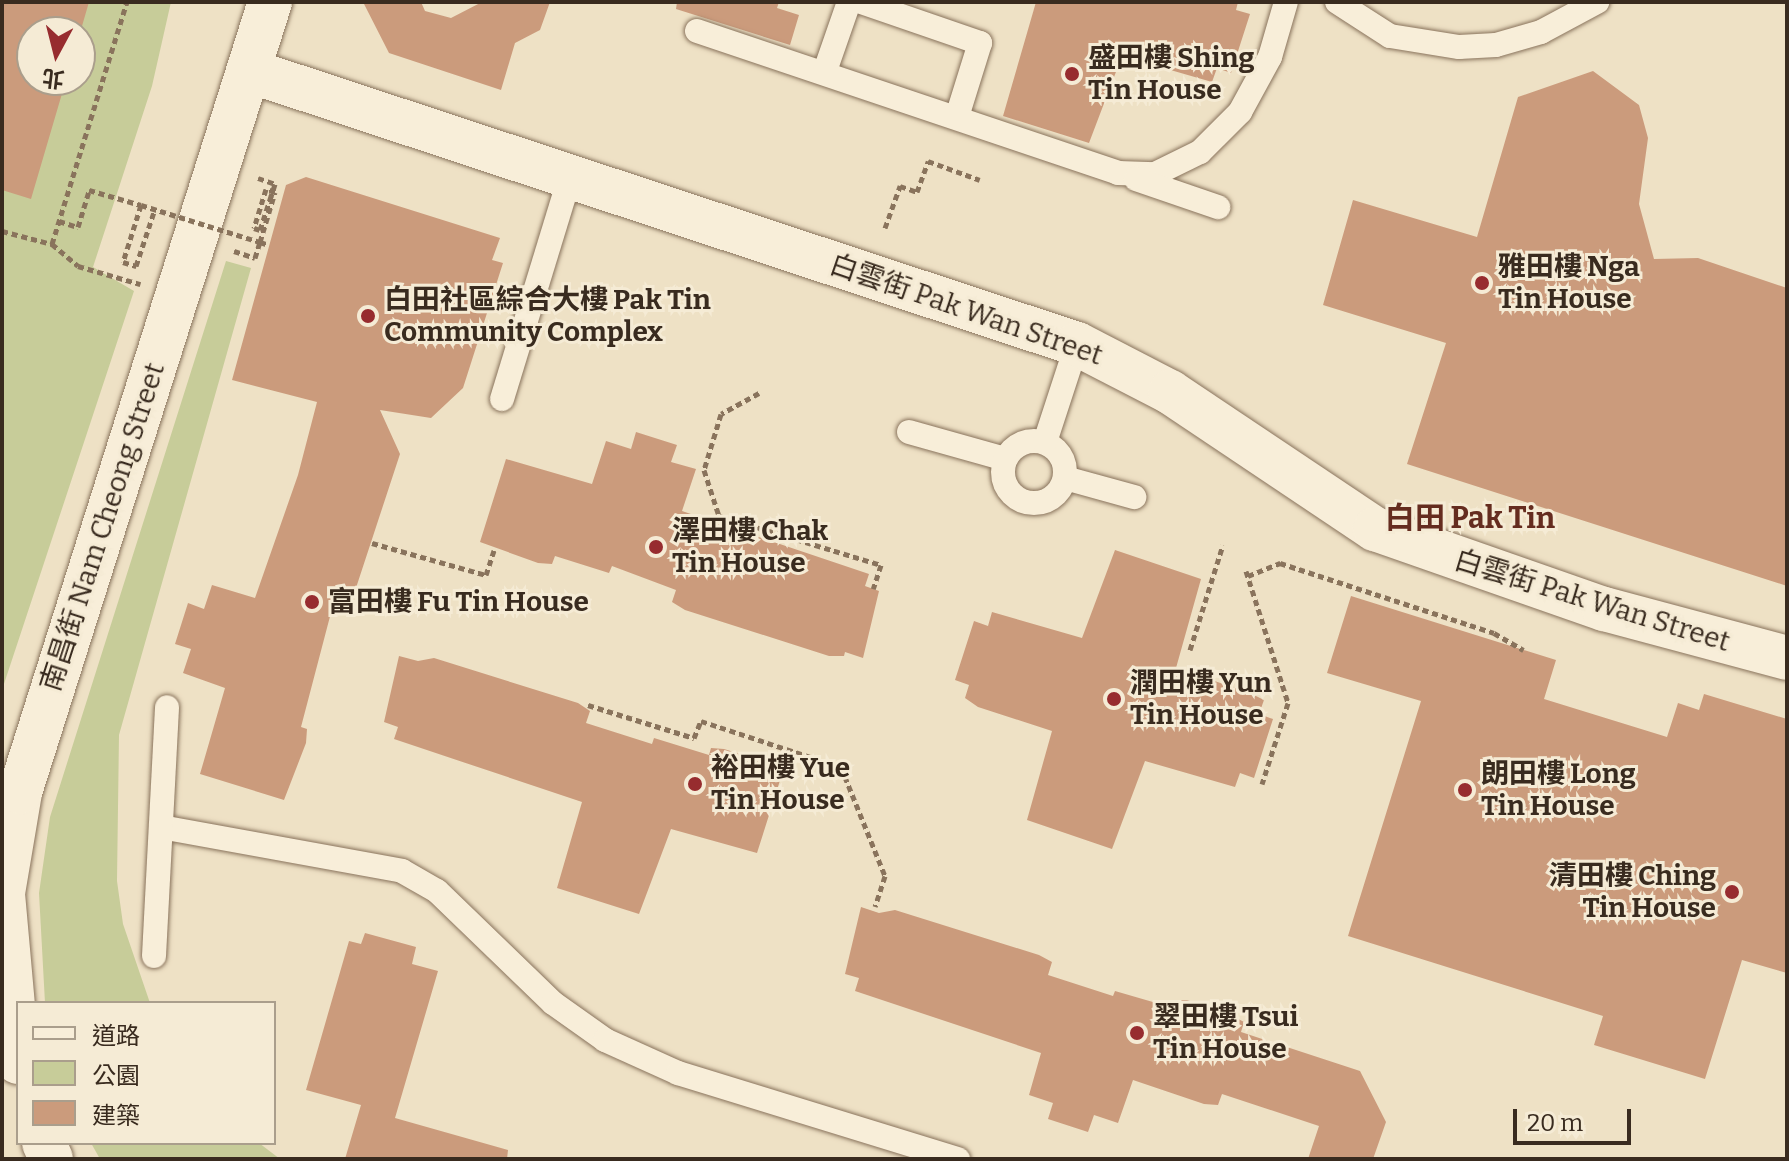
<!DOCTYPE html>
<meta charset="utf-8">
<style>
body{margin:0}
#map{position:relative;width:1789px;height:1161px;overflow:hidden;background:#eee1c5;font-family:Bitter,"Noto Sans TC",serif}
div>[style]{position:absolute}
.green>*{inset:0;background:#c7cc99}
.building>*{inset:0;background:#cb9b7c}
.path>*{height:5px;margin-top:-2.5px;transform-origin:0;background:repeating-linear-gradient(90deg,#89735c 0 6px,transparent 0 10px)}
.roads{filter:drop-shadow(0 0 2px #89735c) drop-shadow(0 0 2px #89735c)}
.lane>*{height:24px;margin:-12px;padding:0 12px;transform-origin:12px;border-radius:12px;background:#f8eed9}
.lane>.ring{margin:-12px;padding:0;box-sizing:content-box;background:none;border:24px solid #f8eed9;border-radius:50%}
.street>*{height:44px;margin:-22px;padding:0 22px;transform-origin:22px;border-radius:22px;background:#f8eed9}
.secondary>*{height:44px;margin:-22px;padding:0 22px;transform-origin:22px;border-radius:22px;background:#f8eed9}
.path-bridge>*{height:5px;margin-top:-2.5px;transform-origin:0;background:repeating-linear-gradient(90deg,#89735c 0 6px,transparent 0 10px)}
.dots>*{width:22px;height:22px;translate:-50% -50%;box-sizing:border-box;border:4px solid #f5ebd5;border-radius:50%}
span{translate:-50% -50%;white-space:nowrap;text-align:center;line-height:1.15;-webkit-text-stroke:6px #f5ebd5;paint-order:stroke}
.poi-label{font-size:28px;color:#392b1f;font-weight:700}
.left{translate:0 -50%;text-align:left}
.right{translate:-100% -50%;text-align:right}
.street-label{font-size:28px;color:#392b1f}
.neighbourhood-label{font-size:30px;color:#652c1f;font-weight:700}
.frame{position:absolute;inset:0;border:4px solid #392b1f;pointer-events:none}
.legend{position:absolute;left:16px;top:1001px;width:260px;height:144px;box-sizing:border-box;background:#f5ebd5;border:2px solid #aa9e8c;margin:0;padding:10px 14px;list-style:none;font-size:24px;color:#392b1f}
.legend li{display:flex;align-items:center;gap:16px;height:40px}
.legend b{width:40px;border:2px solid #aa9e8c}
.north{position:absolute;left:16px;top:16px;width:80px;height:80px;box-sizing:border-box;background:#f5ebd5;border:2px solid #aa9e8c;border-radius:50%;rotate:187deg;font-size:22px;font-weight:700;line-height:32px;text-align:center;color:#392b1f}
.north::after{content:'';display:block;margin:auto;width:28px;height:36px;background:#972c2f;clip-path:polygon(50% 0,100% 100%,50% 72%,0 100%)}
.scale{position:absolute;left:1513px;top:1109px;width:118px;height:36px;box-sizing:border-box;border:4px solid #392b1f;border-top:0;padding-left:10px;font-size:24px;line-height:28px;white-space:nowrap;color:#392b1f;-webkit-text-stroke:6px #f5ebd5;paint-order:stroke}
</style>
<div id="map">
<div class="green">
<i style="clip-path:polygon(evenodd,2px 2px,171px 2px,152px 86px,93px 267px,134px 291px,2px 690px,2px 2px,32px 32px,80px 32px,80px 80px,32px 80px,32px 32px)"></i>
<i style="clip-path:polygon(226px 261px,251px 268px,119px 735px,117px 881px,123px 924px,150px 1003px,45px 1003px,39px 893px,50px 817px)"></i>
<i style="clip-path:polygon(91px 1143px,259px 1143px,280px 1159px,100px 1159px)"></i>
</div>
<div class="building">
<i style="clip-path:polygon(2px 2px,89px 2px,80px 33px,32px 32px,32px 80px,66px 80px,31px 199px,2px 190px)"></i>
<i style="clip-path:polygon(363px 2px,421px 2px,425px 11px,451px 18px,482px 2px,550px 2px,540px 30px,515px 43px,501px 90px,389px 53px)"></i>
<i style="clip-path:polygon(677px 2px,779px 2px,777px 8px,799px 15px,790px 45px,676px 9px)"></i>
<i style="clip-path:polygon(1036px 2px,1238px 2px,1236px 10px,1250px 14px,1231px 73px,1217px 68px,1212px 82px,1122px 56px,1089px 143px,1003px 116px)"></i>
<i style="clip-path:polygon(1593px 71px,1639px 105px,1648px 138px,1639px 204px,1654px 259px,1698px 258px,1787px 288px,1787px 586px,1407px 464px,1446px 343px,1323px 305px,1353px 200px,1477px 237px,1518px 97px)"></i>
<i style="clip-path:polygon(306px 177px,500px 238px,492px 260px,503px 263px,463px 388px,431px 418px,380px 410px,400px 454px,353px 597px,346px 610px,333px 605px,301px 727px,307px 729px,306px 743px,284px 800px,200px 774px,225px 688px,183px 673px,191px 649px,175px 644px,188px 603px,204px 609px,212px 585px,255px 598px,298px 475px,317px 402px,232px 380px,286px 185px)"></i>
<i style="clip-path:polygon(636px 432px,677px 445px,671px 462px,696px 469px,682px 511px,869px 574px,865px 586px,879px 591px,863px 658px,845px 652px,844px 656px,829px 656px,685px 610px,672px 602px,676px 590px,612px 566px,609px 573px,555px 556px,552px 564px,538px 563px,480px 542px,506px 459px,592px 484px,606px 441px,631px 449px)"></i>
<i style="clip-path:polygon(1115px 550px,1201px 579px,1176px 668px,1250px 693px,1264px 700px,1259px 714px,1273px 719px,1254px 778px,1240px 773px,1235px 787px,1145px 761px,1112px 849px,1027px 820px,1052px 731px,978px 707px,965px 698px,969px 685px,955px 680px,974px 621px,988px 626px,992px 612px,1082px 638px)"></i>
<i style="clip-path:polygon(1351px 596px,1556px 660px,1544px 699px,1667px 737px,1678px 703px,1699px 710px,1704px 694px,1787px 719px,1787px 973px,1742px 960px,1705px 1079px,1594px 1045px,1603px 1016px,1348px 936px,1421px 701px,1327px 673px)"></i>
<i style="clip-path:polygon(399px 656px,418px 661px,434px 658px,578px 703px,590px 711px,586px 723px,652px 744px,654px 738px,709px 755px,711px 748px,724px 749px,770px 763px,783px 771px,757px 853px,671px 829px,639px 914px,557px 888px,582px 802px,394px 739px,398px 727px,384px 722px)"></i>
<i style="clip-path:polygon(861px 907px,879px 913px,895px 910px,1039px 955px,1052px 962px,1048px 975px,1113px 996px,1115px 991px,1170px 1007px,1172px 1000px,1187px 1000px,1231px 1015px,1244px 1022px,1241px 1032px,1360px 1071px,1386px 1122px,1373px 1159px,1308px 1159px,1319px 1126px,1222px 1094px,1218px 1105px,1204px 1104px,1133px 1080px,1118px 1123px,1094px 1115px,1088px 1132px,1048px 1119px,1053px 1103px,1029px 1095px,1041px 1053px,855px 991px,859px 978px,845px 974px)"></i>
<i style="clip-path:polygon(365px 933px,416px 947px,412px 964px,438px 971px,395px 1118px,508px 1150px,507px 1159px,345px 1159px,361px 1105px,306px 1090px,349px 941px,361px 944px)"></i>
</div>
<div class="path">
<i style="left:258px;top:178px;width:18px;rotate:19deg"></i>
<i style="left:275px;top:184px;width:13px;rotate:108deg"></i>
<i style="left:59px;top:221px;width:20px;rotate:18deg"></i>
<i style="left:78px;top:227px;width:39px;rotate:-73deg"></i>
<i style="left:89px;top:190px;width:54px;rotate:16.1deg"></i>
<i style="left:141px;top:205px;width:60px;rotate:107.5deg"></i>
<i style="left:123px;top:262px;width:14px;rotate:17deg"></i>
<i style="left:136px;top:266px;width:60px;rotate:-71.6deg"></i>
<i style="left:885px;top:228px;width:45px;rotate:-70.3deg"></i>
<i style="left:900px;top:186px;width:18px;rotate:19deg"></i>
<i style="left:917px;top:192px;width:33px;rotate:-70deg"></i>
<i style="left:928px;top:161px;width:55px;rotate:20.1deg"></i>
<i style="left:2px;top:231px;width:52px;rotate:14.6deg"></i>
<i style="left:52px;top:244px;width:34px;rotate:40deg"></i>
<i style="left:78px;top:266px;width:65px;rotate:16.2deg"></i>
<i style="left:52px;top:244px;width:253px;rotate:-72.8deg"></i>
<i style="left:234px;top:251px;width:22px;rotate:18deg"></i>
<i style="left:255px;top:258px;width:17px;rotate:-73deg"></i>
<i style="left:260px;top:242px;width:9px;rotate:18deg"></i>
<i style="left:759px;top:393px;width:43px;rotate:151.1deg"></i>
<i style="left:721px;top:414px;width:59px;rotate:106.9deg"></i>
<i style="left:704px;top:470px;width:48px;rotate:71.9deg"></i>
<i style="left:719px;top:516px;width:169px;rotate:16.8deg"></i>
<i style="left:881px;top:565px;width:25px;rotate:108deg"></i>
<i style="left:372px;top:543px;width:118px;rotate:15.7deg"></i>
<i style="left:486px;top:575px;width:26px;rotate:-72deg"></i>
<i style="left:1246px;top:571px;width:139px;rotate:72.3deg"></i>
<i style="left:1288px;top:703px;width:85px;rotate:107.8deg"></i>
<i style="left:1248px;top:576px;width:35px;rotate:-22deg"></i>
<i style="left:1280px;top:563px;width:225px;rotate:18.1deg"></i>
<i style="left:1494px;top:633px;width:34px;rotate:30deg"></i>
<i style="left:1190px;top:650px;width:110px;rotate:-72.6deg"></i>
<i style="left:588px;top:705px;width:111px;rotate:17.3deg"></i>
<i style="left:694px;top:738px;width:18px;rotate:-68deg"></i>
<i style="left:701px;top:721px;width:147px;rotate:18.2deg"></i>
<i style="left:841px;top:767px;width:118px;rotate:68deg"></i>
<i style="left:885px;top:876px;width:32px;rotate:108deg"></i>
</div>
<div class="roads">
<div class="lane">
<i style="left:861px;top:2px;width:126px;rotate:19deg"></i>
<i style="left:980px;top:43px;width:77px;rotate:107.3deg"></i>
<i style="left:1337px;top:2px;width:63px;rotate:32.7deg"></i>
<i style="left:1390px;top:36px;width:70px;rotate:9.1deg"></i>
<i style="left:1459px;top:47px;width:37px;rotate:-3deg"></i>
<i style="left:1496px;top:45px;width:47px;rotate:-16.1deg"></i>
<i style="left:1541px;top:32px;width:64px;rotate:-28.2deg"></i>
<i style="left:697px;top:31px;width:444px;rotate:18.6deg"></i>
<i style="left:1118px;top:173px;width:37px;rotate:2deg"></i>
<i style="left:1155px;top:174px;width:50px;rotate:-26.1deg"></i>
<i style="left:1200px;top:152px;width:57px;rotate:-45deg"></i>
<i style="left:1240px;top:112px;width:63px;rotate:-61.4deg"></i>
<i style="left:1270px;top:57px;width:57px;rotate:-73.8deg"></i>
<i style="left:825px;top:71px;width:73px;rotate:-70.8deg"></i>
<i style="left:1136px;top:179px;width:87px;rotate:18.9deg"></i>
<i style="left:502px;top:399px;width:232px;rotate:-73deg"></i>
<i style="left:909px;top:432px;width:100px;rotate:15.7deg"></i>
<i class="ring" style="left:1003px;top:441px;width:38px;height:38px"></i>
<i style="left:1045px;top:442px;width:103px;rotate:-71.9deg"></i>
<i style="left:1065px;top:478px;width:72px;rotate:15.4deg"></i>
<i style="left:161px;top:827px;width:245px;rotate:10.3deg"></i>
<i style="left:402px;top:871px;width:40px;rotate:29.7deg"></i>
<i style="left:437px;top:891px;width:161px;rotate:44deg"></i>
<i style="left:553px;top:1003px;width:64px;rotate:35.4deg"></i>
<i style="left:605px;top:1040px;width:80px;rotate:24.3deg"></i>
<i style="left:678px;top:1073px;width:293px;rotate:17.1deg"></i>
<i style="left:154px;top:956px;width:249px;rotate:-87deg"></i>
</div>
<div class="street">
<i style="left:250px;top:71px;width:871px;rotate:18.27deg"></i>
<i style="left:1077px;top:344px;width:105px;rotate:27.3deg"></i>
<i style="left:1170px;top:392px;width:247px;rotate:33.8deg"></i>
<i style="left:1375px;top:529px;width:243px;rotate:19.3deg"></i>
<i style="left:1604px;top:609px;width:189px;rotate:15deg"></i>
</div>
<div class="secondary">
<i style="left:18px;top:1062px;width:170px;rotate:-95.1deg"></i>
<i style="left:3px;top:893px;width:102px;rotate:-80.4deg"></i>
<i style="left:20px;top:792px;width:829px;rotate:-72.44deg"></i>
<i style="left:44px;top:1143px;width:17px;rotate:66deg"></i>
</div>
</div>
<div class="path-bridge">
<i style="left:141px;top:205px;width:125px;rotate:17.3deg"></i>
<i style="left:260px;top:242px;width:52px;rotate:-73.3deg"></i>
<i style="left:275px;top:192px;width:9px;rotate:-162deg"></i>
<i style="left:266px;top:189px;width:41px;rotate:107.1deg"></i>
<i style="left:254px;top:228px;width:6px;rotate:18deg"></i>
<i style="left:260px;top:230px;width:36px;rotate:-72deg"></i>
</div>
<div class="dots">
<i style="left:1072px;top:74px;background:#972c2f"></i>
<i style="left:1482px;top:283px;background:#972c2f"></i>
<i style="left:368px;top:316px;background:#972c2f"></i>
<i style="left:656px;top:547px;background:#972c2f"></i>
<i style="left:312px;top:602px;background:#972c2f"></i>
<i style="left:1114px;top:699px;background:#972c2f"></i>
<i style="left:695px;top:784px;background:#972c2f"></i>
<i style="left:1465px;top:790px;background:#972c2f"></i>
<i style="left:1732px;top:892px;background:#972c2f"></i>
<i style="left:1137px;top:1033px;background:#972c2f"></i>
</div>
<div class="poi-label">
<span class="left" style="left:1088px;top:74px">盛田樓 Shing<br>Tin House</span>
<span class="left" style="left:1498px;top:283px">雅田樓 Nga<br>Tin House</span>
<span class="left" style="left:384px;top:316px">白田社區綜合大樓 Pak Tin<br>Community Complex</span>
<span class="left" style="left:672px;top:547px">澤田樓 Chak<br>Tin House</span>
<span class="left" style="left:328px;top:602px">富田樓 Fu Tin House</span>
<span class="left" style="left:1130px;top:699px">潤田樓 Yun<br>Tin House</span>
<span class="left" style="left:711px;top:784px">裕田樓 Yue<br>Tin House</span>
<span class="left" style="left:1481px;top:790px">朗田樓 Long<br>Tin House</span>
<span class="right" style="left:1716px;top:892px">清田樓 Ching<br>Tin House</span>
<span class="left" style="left:1153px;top:1033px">翠田樓 Tsui<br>Tin House</span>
</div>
<div class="street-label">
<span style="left:966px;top:310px;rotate:19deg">白雲街 Pak Wan Street</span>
<span style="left:103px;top:527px;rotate:-72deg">南昌街 Nam Cheong Street</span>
<span style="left:1592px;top:601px;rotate:17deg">白雲街 Pak Wan Street</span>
</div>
<div class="neighbourhood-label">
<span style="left:1470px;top:518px">白田 Pak Tin</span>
</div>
<div class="frame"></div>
<ul class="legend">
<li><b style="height:10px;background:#f8eed9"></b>道路</li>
<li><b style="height:22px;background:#c7cc99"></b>公園</li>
<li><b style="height:22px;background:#cb9b7c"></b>建築</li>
</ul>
<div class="north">北</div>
<div class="scale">20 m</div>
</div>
